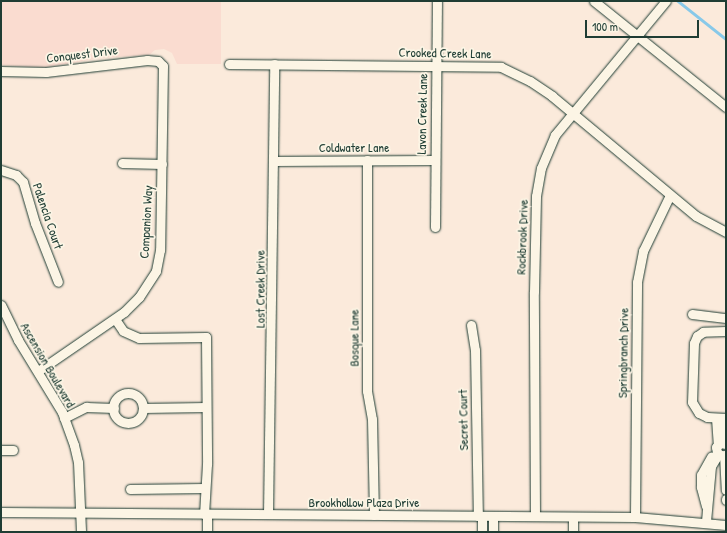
<!DOCTYPE html>
<style>
body{margin:0}
#map{position:relative;width:727px;height:533px;overflow:hidden;background:#fbeadb;font-family:"Patrick Hand",sans-serif}
div>[style]{position:absolute}
.built>*{inset:0;background:#fadcd0}
.stream>*{height:2.5px;margin:-1.25px;padding:0 1.25px;transform-origin:1.25px;border-radius:1.25px;background:#88c9e9}
.roads{filter:drop-shadow(0 0 1px #1f3d34) drop-shadow(0 0 1px #1f3d34)}
.minor>*{height:9px;margin:-4.5px;padding:0 4.5px;transform-origin:4.5px;border-radius:4.5px;background:#fcf5e5}
.minor>.ring{margin:-4.5px;padding:0;box-sizing:content-box;background:none;border:9px solid #fcf5e5;border-radius:50%}
span{translate:-50% -50%;white-space:nowrap;text-align:center;line-height:1.15;-webkit-text-stroke:3.5px #fcf5e5;paint-order:stroke}
.street-label{font-size:13px;color:#1f3d34}
.frame{position:absolute;inset:0;border:2px solid #1f3d34;pointer-events:none}
.scale{position:absolute;left:585px;top:20px;width:114px;height:18px;box-sizing:border-box;border:2px solid #1f3d34;border-top:0;padding-left:5px;font-size:12px;line-height:14px;white-space:nowrap;color:#1f3d34;-webkit-text-stroke:3px #fcf5e5;paint-order:stroke}
</style>
<div id="map">
<div class="built">
<i style="clip-path:polygon(1px 1px,221px 1px,221px 64px,177px 64px,172px 53px,164px 49px,155px 50px,149px 55px,100px 58px,43px 68px,1px 65px)"></i>
</div>
<div class="stream">
<i style="left:678px;top:1px;width:61px;rotate:38.4deg"></i>
</div>
<div class="roads">
<div class="minor">
<i style="left:594px;top:1px;width:169px;rotate:38.8deg"></i>
<i style="left:229px;top:64px;width:272px;rotate:0.6deg"></i>
<i style="left:501px;top:67px;width:32px;rotate:26deg"></i>
<i style="left:530px;top:81px;width:27px;rotate:34deg"></i>
<i style="left:552px;top:96px;width:187px;rotate:39.8deg"></i>
<i style="left:696px;top:216px;width:34px;rotate:28deg"></i>
<i style="left:1px;top:71px;width:45px;rotate:1.3deg"></i>
<i style="left:46px;top:72px;width:102px;rotate:-6.8deg"></i>
<i style="left:147px;top:60px;width:11px;rotate:5deg"></i>
<i style="left:158px;top:61px;width:7px;rotate:45deg"></i>
<i style="left:163px;top:66px;width:184px;rotate:90.9deg"></i>
<i style="left:160px;top:250px;width:21px;rotate:101deg"></i>
<i style="left:156px;top:271px;width:31px;rotate:123deg"></i>
<i style="left:139px;top:297px;width:21px;rotate:135deg"></i>
<i style="left:124px;top:312px;width:104px;rotate:145.5deg"></i>
<i style="left:367px;top:160px;width:231px;rotate:90deg"></i>
<i style="left:367px;top:391px;width:28px;rotate:80deg"></i>
<i style="left:372px;top:419px;width:96px;rotate:88.8deg"></i>
<i style="left:273px;top:161px;width:161px;rotate:-0.4deg"></i>
<i style="left:122px;top:163px;width:40px;rotate:1.4deg"></i>
<i style="left:1px;top:170px;width:16px;rotate:18deg"></i>
<i style="left:16px;top:175px;width:10px;rotate:45deg"></i>
<i style="left:23px;top:182px;width:43px;rotate:73.7deg"></i>
<i style="left:35px;top:223px;width:63px;rotate:68.7deg"></i>
<i style="left:435px;top:227px;width:226px;rotate:-89.5deg"></i>
<i style="left:1px;top:305px;width:39px;rotate:64deg"></i>
<i style="left:18px;top:340px;width:84px;rotate:58.6deg"></i>
<i style="left:62px;top:412px;width:35px;rotate:70deg"></i>
<i style="left:74px;top:445px;width:17px;rotate:77deg"></i>
<i style="left:78px;top:462px;width:70px;rotate:87.5deg"></i>
<i style="left:692px;top:314px;width:34px;rotate:7deg"></i>
<i style="left:115px;top:319px;width:14px;rotate:56deg"></i>
<i style="left:123px;top:331px;width:17px;rotate:24deg"></i>
<i style="left:139px;top:338px;width:67px;rotate:-0.9deg"></i>
<i style="left:206px;top:337px;width:127px;rotate:89.5deg"></i>
<i style="left:207px;top:464px;width:50px;rotate:93.4deg"></i>
<i style="left:471px;top:325px;width:25px;rotate:81deg"></i>
<i style="left:475px;top:350px;width:166px;rotate:89deg"></i>
<i style="left:726px;top:331px;width:23px;rotate:178deg"></i>
<i style="left:703px;top:332px;width:7px;rotate:146deg"></i>
<i style="left:697px;top:336px;width:8px;rotate:113deg"></i>
<i style="left:694px;top:343px;width:59px;rotate:91.9deg"></i>
<i style="left:692px;top:402px;width:13px;rotate:58deg"></i>
<i style="left:699px;top:413px;width:9px;rotate:27deg"></i>
<i style="left:707px;top:417px;width:19px;rotate:3deg"></i>
<i class="ring" style="left:113px;top:393px;width:21px;height:21px"></i>
<i style="left:143px;top:408px;width:63px;rotate:-0.9deg"></i>
<i style="left:64px;top:418px;width:25px;rotate:-27deg"></i>
<i style="left:86px;top:407px;width:28px;rotate:2deg"></i>
<i style="left:716px;top:418px;width:26px;rotate:86deg"></i>
<i style="left:724px;top:418px;width:25px;rotate:90deg"></i>
<i style="left:1px;top:450px;width:12px"></i>
<i style="left:724px;top:455px;width:35px;rotate:87deg"></i>
<i style="left:723px;top:456px;width:7px;rotate:-153deg"></i>
<i style="left:717px;top:453px;width:6px;rotate:-99deg"></i>
<i style="left:716px;top:447px;width:6px;rotate:-45deg"></i>
<i style="left:720px;top:443px;width:6px;rotate:9deg"></i>
<i style="left:130px;top:489px;width:74px;rotate:-0.8deg"></i>
<i style="left:726px;top:499px;width:1px;rotate:90deg"></i>
<i style="left:706px;top:506px;width:20px;rotate:-105deg"></i>
<i style="left:701px;top:487px;width:12px;rotate:-90deg"></i>
<i style="left:701px;top:475px;width:21px;rotate:-61deg"></i>
<i style="left:1px;top:512px;width:634px;rotate:0.45deg"></i>
<i style="left:635px;top:517px;width:91px;rotate:5deg"></i>
<i style="left:207px;top:514px;width:18px;rotate:90deg"></i>
<i style="left:268px;top:514px;width:450px;rotate:-89.2deg"></i>
<i style="left:535px;top:516px;width:224px;rotate:-90.3deg"></i>
<i style="left:534px;top:292px;width:96px;rotate:-88.8deg"></i>
<i style="left:536px;top:196px;width:28px;rotate:-80deg"></i>
<i style="left:541px;top:168px;width:36px;rotate:-67deg"></i>
<i style="left:555px;top:135px;width:174px;rotate:-50.4deg"></i>
<i style="left:635px;top:517px;width:235px;rotate:-89.5deg"></i>
<i style="left:637px;top:282px;width:32px;rotate:-79deg"></i>
<i style="left:643px;top:251px;width:62px;rotate:-64.3deg"></i>
<i style="left:706px;top:521px;width:55px;rotate:-84.8deg"></i>
<i style="left:711px;top:466px;width:13px;rotate:-58deg"></i>
<i style="left:482px;top:532px;width:16px;rotate:-90deg"></i>
<i style="left:493px;top:532px;width:16px;rotate:-90deg"></i>
<i style="left:573px;top:532px;width:15px;rotate:-90deg"></i>
</div>
</div>
<div class="street-label">
<span style="left:445px;top:53px;rotate:1deg">Crooked Creek Lane</span>
<span style="left:82px;top:54px;rotate:-7deg">Conquest Drive</span>
<span style="left:422px;top:114px;rotate:-89deg">Lavon Creek Lane</span>
<span style="left:354px;top:147px">Coldwater Lane</span>
<span style="left:48px;top:216px;rotate:71deg">Palencia Court</span>
<span style="left:146px;top:222px;rotate:-87deg">Companion Way</span>
<span style="left:522px;top:237px;rotate:-88deg">Rockbrook Drive</span>
<span style="left:260px;top:289px;rotate:-90deg">Lost Creek Drive</span>
<span style="left:354px;top:338px;rotate:-90deg">Bosque Lane</span>
<span style="left:623px;top:353px;rotate:-89deg">Springbranch Drive</span>
<span style="left:48px;top:365px;rotate:60deg">Ascension Boulevard</span>
<span style="left:463px;top:420px;rotate:-91deg">Secret Court</span>
<span style="left:364px;top:502px">Brookhollow Plaza Drive</span>
</div>
<div class="frame"></div>
<div class="scale">100 m</div>
</div>
